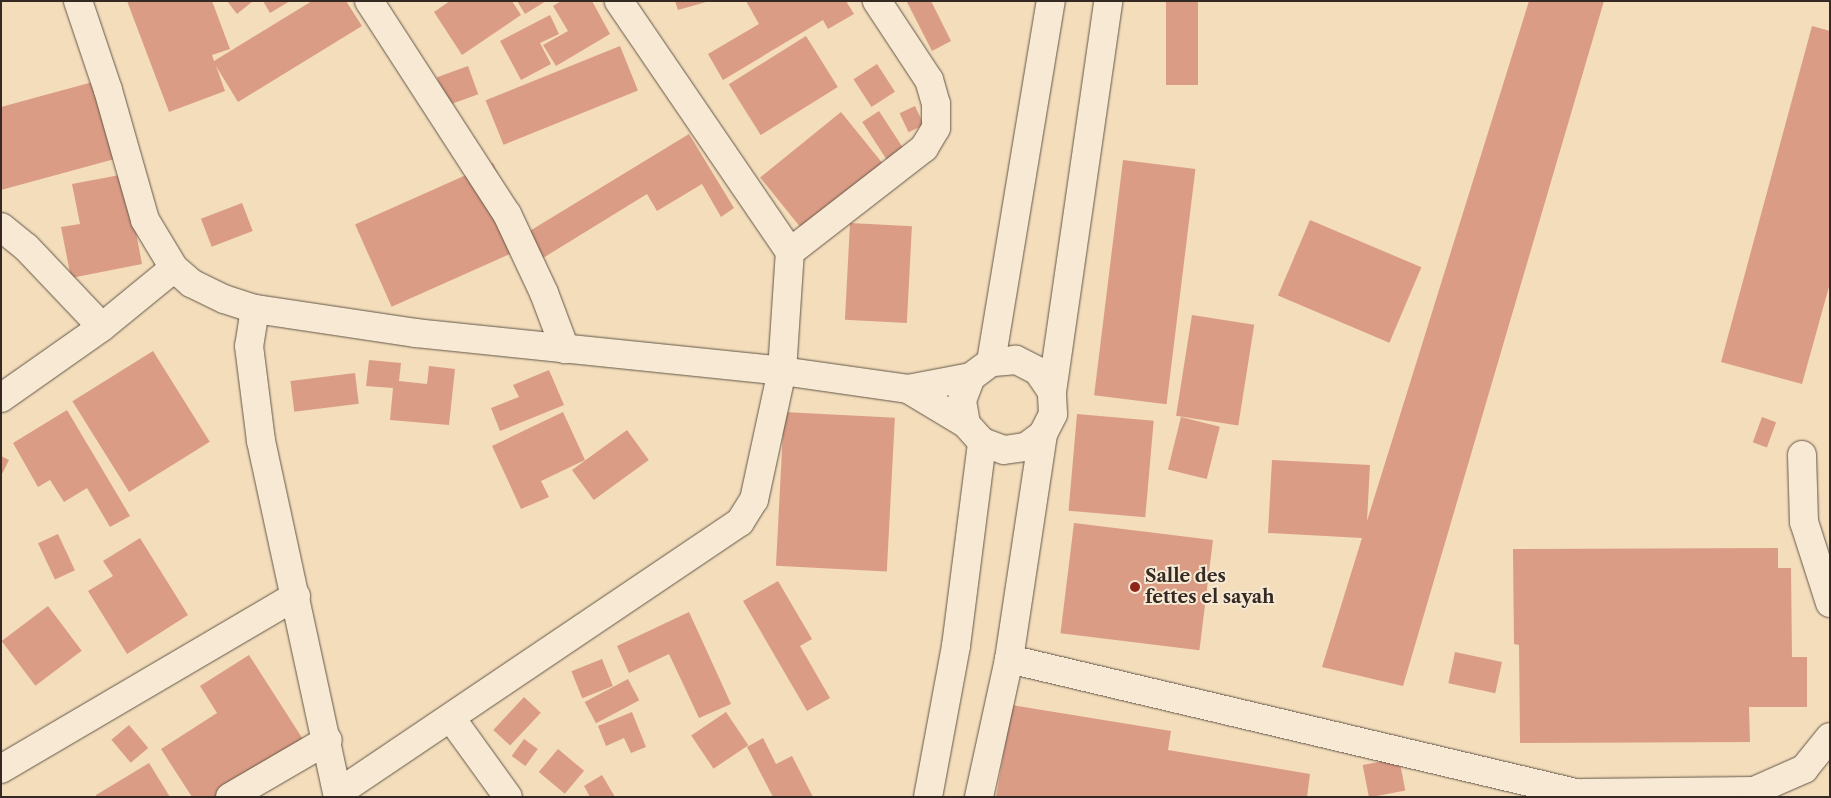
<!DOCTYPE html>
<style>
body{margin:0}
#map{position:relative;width:1831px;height:798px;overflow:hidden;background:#f3ddbb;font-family:"Libre Caslon Text",serif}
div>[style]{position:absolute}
.building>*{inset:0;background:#db9c85;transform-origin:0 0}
.roads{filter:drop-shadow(0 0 1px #645749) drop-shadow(0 0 1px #645749)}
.minor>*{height:28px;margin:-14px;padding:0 14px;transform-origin:14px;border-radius:14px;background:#f7e9d3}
.secondary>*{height:28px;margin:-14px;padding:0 14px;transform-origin:14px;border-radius:14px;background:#f7e9d3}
.dots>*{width:14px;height:14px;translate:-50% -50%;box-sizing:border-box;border:2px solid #f7e9d3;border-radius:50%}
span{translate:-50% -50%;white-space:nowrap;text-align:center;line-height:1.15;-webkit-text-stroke:4px #f7e9d3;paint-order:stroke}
.poi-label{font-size:18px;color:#352a23;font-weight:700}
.left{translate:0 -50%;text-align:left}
.frame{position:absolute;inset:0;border:2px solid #352a23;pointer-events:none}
</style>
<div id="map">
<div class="building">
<i style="clip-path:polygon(127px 1px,212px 1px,230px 49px,212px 55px,214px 61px,312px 1px,346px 1px,362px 26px,238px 102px,216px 66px,225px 91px,169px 112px)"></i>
<i style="clip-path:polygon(227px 1px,253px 1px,237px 14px)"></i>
<i style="clip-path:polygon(263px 1px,290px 1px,270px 13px)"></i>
<i style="clip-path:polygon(450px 1px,512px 1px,521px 15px,462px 55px,434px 12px)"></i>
<i style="clip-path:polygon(517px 1px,546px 1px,525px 14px)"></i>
<i style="clip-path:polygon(561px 1px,592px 1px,610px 34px,556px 66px,543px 45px,568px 31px,553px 6px)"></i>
<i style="clip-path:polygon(675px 1px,706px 1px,706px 2px,678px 10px)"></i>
<i style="clip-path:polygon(746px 1px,846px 1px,854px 14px,828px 29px,823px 20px,723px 80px,708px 54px,759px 24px)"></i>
<i style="clip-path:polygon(931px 1px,951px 41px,932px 51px,907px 2px)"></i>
<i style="left:1166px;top:1px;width:32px;height:84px"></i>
<i style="clip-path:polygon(1529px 1px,1604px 1px,1403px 686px,1322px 667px,1362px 538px,1268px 533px,1272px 460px,1370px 465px,1367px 521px)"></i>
<i style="clip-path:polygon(550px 15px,559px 34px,540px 43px,551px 64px,521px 80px,500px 41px)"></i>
<i style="clip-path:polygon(1812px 26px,1830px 31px,1830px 283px,1802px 384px,1721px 362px)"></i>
<i style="left:806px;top:36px;width:60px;height:91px;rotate:58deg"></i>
<i style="left:620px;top:46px;width:48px;height:145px;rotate:68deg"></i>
<i style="left:877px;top:64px;width:33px;height:28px;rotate:57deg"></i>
<i style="left:468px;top:66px;width:30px;height:33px;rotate:70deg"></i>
<i style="clip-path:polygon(111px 77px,133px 154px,1px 190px,1px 107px)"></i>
<i style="left:915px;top:106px;width:21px;height:17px;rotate:65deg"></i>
<i style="left:879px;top:111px;width:49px;height:20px;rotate:57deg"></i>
<i style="left:841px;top:112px;width:73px;height:104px;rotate:51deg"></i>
<i style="clip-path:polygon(689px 134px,734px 208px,721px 217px,702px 184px,657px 211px,647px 194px,543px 258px,528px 232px)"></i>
<i style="left:1123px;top:160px;width:73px;height:237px;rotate:7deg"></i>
<i style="left:493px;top:163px;width:90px;height:151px;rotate:66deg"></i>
<i style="clip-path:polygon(125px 174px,142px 264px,71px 278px,61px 227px,80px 224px,72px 184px)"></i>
<i style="left:242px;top:203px;width:30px;height:44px;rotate:69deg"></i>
<i style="left:1310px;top:220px;width:121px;height:82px;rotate:23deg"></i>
<i style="left:850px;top:223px;width:62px;height:97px;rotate:3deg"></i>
<i style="left:1192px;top:315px;width:63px;height:102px;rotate:9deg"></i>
<i style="left:153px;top:351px;width:107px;height:95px;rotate:58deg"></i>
<i style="clip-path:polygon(369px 360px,401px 363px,399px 381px,427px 384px,429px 366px,455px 369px,449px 425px,390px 420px,393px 388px,366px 386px)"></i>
<i style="clip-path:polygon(549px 370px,564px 405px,500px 431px,491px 408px,519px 397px,513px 385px)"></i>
<i style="left:355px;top:373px;width:31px;height:65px;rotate:83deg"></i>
<i style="clip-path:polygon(67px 410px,130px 516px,110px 527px,87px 488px,64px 502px,50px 480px,38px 487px,13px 443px)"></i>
<i style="clip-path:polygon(563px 412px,585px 460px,541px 481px,549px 497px,521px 509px,492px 446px)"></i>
<i style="left:784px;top:412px;width:111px;height:154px;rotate:3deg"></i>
<i style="left:1077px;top:414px;width:77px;height:97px;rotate:5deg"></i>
<i style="left:1181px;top:417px;width:40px;height:54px;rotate:14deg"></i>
<i style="left:1762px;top:417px;width:15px;height:27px;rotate:20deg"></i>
<i style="left:627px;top:430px;width:37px;height:68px;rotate:54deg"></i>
<i style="clip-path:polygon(1px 456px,9px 460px,1px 476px)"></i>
<i style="left:1074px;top:523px;width:140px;height:111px;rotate:7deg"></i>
<i style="left:58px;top:534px;width:40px;height:22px;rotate:65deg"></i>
<i style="clip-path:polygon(140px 538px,188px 615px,127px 654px,88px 591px,113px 576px,103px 561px)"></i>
<i style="clip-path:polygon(1778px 548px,1778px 568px,1791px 568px,1792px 657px,1807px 657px,1807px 707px,1749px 707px,1750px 742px,1520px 743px,1519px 645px,1514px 644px,1513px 549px)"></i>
<i style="clip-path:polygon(778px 581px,812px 639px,800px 646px,830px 698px,807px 711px,743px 601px)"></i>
<i style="left:48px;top:606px;width:56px;height:58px;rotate:53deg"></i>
<i style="clip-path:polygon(689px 612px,731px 704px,699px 718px,669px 654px,629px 673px,617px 646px)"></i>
<i style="left:1455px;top:652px;width:48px;height:32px;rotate:12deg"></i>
<i style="clip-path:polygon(249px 655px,306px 744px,224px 797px,192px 797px,161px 749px,217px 713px,200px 686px)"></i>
<i style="left:602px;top:659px;width:29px;height:33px;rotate:68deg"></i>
<i style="left:628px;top:679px;width:24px;height:49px;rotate:62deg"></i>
<i style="left:524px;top:697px;width:23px;height:45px;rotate:43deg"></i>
<i style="clip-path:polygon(1012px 705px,1171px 731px,1168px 750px,1310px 774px,1307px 797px,996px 797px)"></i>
<i style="clip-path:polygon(632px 712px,646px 747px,631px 753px,624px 738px,606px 746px,598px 726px)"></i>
<i style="left:726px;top:712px;width:40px;height:42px;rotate:56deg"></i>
<i style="left:129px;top:725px;width:30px;height:23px;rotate:50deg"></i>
<i style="clip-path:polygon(763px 738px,776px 764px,792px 756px,813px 797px,773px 797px,747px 747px)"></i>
<i style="left:524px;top:739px;width:17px;height:21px;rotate:36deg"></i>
<i style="left:558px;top:749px;width:34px;height:30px;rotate:40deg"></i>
<i style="left:1399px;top:758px;width:33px;height:37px;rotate:79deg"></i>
<i style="clip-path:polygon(149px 763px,170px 797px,97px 797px,96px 795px)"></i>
<i style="clip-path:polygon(602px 775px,615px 797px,590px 797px,584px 786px)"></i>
</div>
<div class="roads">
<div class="minor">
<i style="left:369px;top:1px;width:254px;rotate:57.1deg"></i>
<i style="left:507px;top:214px;width:87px;rotate:64.9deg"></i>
<i style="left:544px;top:293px;width:60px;rotate:69.4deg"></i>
<i style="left:1px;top:227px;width:32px;rotate:39deg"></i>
<i style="left:26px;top:247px;width:110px;rotate:46.5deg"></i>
<i style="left:790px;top:252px;width:170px;rotate:-37.8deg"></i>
<i style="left:924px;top:148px;width:23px;rotate:-59deg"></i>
<i style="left:936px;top:128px;width:24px;rotate:-90deg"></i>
<i style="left:936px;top:104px;width:25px;rotate:-106deg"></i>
<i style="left:929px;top:80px;width:95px;rotate:-123.4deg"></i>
<i style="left:255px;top:309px;width:37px;rotate:99deg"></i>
<i style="left:249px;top:346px;width:96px;rotate:82.8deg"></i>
<i style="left:261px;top:441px;width:364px;rotate:77.8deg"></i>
<i style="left:1px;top:398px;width:123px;rotate:-35.1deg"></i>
<i style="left:102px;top:327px;width:93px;rotate:-39.3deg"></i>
<i style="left:1802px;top:455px;width:67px;rotate:88.3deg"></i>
<i style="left:1804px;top:522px;width:85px;rotate:72.2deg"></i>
<i style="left:1009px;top:659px;width:600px;rotate:13.3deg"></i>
<i style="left:451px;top:718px;width:97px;rotate:54.2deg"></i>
<i style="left:1px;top:769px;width:342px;rotate:-30.4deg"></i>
<i style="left:338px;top:793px;width:485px;rotate:-34deg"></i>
<i style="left:740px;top:522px;width:26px;rotate:-58deg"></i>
<i style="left:754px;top:500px;width:132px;rotate:-77.8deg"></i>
<i style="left:782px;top:371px;width:119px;rotate:-86.2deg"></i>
<i style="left:790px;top:252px;width:304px;rotate:-124.3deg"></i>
<i style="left:1583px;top:793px;width:171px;rotate:-0.7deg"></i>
<i style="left:1754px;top:791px;width:55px;rotate:-23.7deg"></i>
<i style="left:1804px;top:769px;width:41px;rotate:-50.9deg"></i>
<i style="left:230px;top:797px;width:113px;rotate:-30.2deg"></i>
</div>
<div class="secondary">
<i style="left:78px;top:1px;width:94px;rotate:71.4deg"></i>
<i style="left:108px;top:90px;width:135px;rotate:74.1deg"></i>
<i style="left:145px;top:220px;width:56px;rotate:58.9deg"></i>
<i style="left:174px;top:268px;width:23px;rotate:41deg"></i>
<i style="left:191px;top:283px;width:37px;rotate:26deg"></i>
<i style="left:224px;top:299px;width:33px;rotate:18deg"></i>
<i style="left:255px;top:309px;width:163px;rotate:8.5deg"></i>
<i style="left:416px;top:333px;width:368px;rotate:5.9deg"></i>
<i style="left:782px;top:371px;width:127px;rotate:8.1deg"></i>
<i style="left:908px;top:389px;width:64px;rotate:-10.8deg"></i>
<i style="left:991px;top:362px;width:366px;rotate:-80.6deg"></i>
<i style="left:908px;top:389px;width:68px;rotate:31.1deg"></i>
<i style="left:966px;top:424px;width:24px;rotate:48deg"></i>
<i style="left:982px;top:442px;width:23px;rotate:20deg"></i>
<i style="left:1004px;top:450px;width:22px;rotate:-8deg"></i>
<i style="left:1026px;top:447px;width:21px;rotate:-37deg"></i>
<i style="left:1043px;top:434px;width:22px;rotate:-63deg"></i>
<i style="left:1053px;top:414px;width:22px;rotate:-93deg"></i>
<i style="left:1052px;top:392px;width:25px;rotate:-124deg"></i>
<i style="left:1038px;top:371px;width:25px;rotate:-153deg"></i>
<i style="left:1016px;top:360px;width:25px;rotate:175deg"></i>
<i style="left:991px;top:362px;width:25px;rotate:143deg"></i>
<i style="left:971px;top:377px;width:26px;rotate:111deg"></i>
<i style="left:962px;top:401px;width:23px;rotate:80deg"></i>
<i style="left:1052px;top:392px;width:395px;rotate:-81.8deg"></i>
<i style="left:928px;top:797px;width:154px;rotate:-79.5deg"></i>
<i style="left:956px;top:646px;width:206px;rotate:-82.7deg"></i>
<i style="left:979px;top:797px;width:141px;rotate:-77.7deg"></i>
<i style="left:1009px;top:659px;width:228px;rotate:-81.4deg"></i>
</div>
</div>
<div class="dots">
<i style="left:1135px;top:587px;background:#8f2418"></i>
</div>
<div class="poi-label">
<span class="left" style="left:1145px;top:587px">Salle des<br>fettes el sayah</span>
</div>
<div class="frame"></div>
</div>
